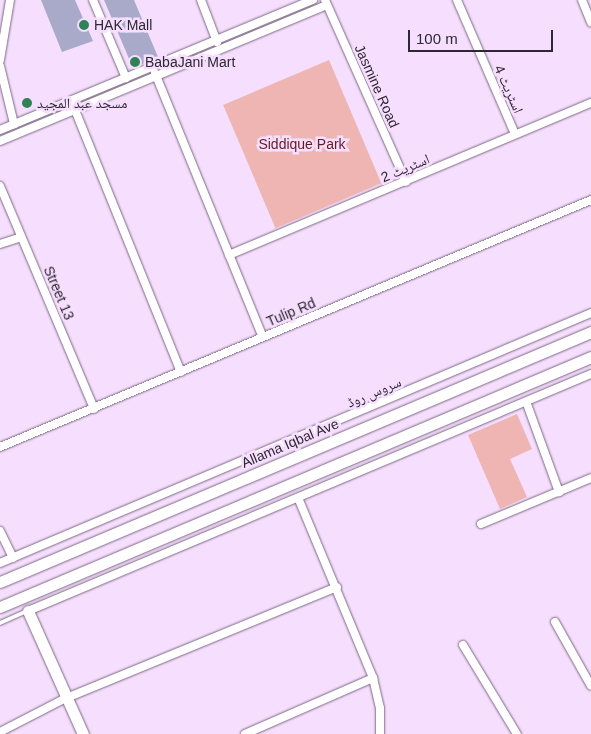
<!DOCTYPE html>
<meta charset="utf-8">
<style>
body{margin:0}
#map{position:relative;width:591px;height:734px;overflow:hidden;background:#f6dffe;font-family:Helvetica,"Noto Naskh Arabic",sans-serif}
div>[style]{position:absolute}
.green>*{inset:0;background:#efb5b3;transform-origin:0 0}
.building>*{inset:0;background:#a9a9ca}
.roads{filter:drop-shadow(0 0 1px #7c6883) drop-shadow(0 0 1px #7c6883)}
.lane>*{height:4px;margin:-2px;padding:0 2px;transform-origin:2px;border-radius:2px;background:#fff}
.street>*{height:8px;margin:-4px;padding:0 4px;transform-origin:4px;border-radius:4px;background:#fff}
.secondary>*{height:11px;margin:-5.5px;padding:0 5.5px;transform-origin:5.5px;border-radius:5.5px;background:#fff}
.dots>*{width:14px;height:14px;translate:-50% -50%;box-sizing:border-box;border:2px solid #f6dffe;border-radius:50%}
span{translate:-50% -50%;white-space:nowrap;text-align:center;line-height:1.15;-webkit-text-stroke:5px #f6dffe;paint-order:stroke}
.poi-label{font-size:14px;color:#2e2631}
.left{translate:0 -50%;text-align:left}
.street-label{font-size:14px;color:#2e2631}
.park-label{font-size:14px;color:#651c20}
.scale{position:absolute;left:408px;top:30px;width:145px;height:22px;box-sizing:border-box;border:2px solid #2e2631;border-top:0;padding-left:6px;font-size:15px;line-height:18px;white-space:nowrap;color:#2e2631;-webkit-text-stroke:4px #f6dffe;paint-order:stroke}
</style>
<div id="map">
<div class="green">
<i style="left:329px;top:60px;width:134px;height:115px;rotate:67deg"></i>
<i style="clip-path:polygon(517px 414px,532px 449px,510px 459px,527px 497px,500px 509px,468px 435px)"></i>
</div>
<div class="building">
<i style="clip-path:polygon(41px 0,75px 0,93px 41px,62px 52px)"></i>
<i style="clip-path:polygon(104px 0,134px 0,158px 57px,133px 68px)"></i>
</div>
<div class="roads">
<div class="lane">
<i style="left:0;top:623px;width:27px;rotate:-24deg"></i>
</div>
<div class="street">
<i style="left:93px;top:0;width:85px;rotate:67.1deg"></i>
<i style="left:201px;top:0;width:45px;rotate:69.1deg"></i>
<i style="left:325px;top:0;width:199px;rotate:66deg"></i>
<i style="left:457px;top:0;width:146px;rotate:66.6deg"></i>
<i style="left:582px;top:0;width:24px;rotate:68deg"></i>
<i style="left:0;top:60px;width:61px;rotate:-80.5deg"></i>
<i style="left:0;top:66px;width:60px;rotate:76.4deg"></i>
<i style="left:155px;top:73px;width:285px;rotate:67.8deg"></i>
<i style="left:73px;top:105px;width:288px;rotate:68deg"></i>
<i style="left:0;top:130px;width:339px;rotate:-22.6deg"></i>
<i style="left:0;top:141px;width:354px;rotate:-22.6deg"></i>
<i style="left:0;top:186px;width:242px;rotate:67.1deg"></i>
<i style="left:0;top:244px;width:22px;rotate:-18deg"></i>
<i style="left:229px;top:255px;width:393px;rotate:-22.8deg"></i>
<i style="left:527px;top:404px;width:94px;rotate:70deg"></i>
<i style="left:0;top:447px;width:641px;rotate:-22.68deg"></i>
<i style="left:299px;top:500px;width:193px;rotate:67.4deg"></i>
<i style="left:373px;top:678px;width:31px;rotate:77deg"></i>
<i style="left:380px;top:708px;width:26px;rotate:90deg"></i>
<i style="left:481px;top:524px;width:119px;rotate:-22.7deg"></i>
<i style="left:0;top:531px;width:30px;rotate:64deg"></i>
<i style="left:0;top:563px;width:642px;rotate:-22.93deg"></i>
<i style="left:28px;top:611px;width:611px;rotate:-22.83deg"></i>
<i style="left:555px;top:622px;width:73px;rotate:60.6deg"></i>
<i style="left:463px;top:645px;width:104px;rotate:58.8deg"></i>
<i style="left:0;top:732px;width:72px;rotate:-27.3deg"></i>
<i style="left:64px;top:699px;width:295px;rotate:-22.3deg"></i>
<i style="left:245px;top:734px;width:140px;rotate:-23.6deg"></i>
</div>
<div class="secondary">
<i style="left:0;top:582px;width:642px;rotate:-22.93deg"></i>
<i style="left:0;top:607px;width:642px;rotate:-22.93deg"></i>
<i style="left:28px;top:611px;width:135px;rotate:65.9deg"></i>
</div>
</div>
<div class="dots">
<i style="left:84px;top:25px;background:#2f8255"></i>
<i style="left:135px;top:62px;background:#2f8255"></i>
<i style="left:27px;top:103px;background:#2f8255"></i>
</div>
<div class="poi-label">
<span class="left" style="left:94px;top:25px">HAK Mall</span>
<span class="left" style="left:145px;top:62px">BabaJani Mart</span>
<span class="left" style="left:37px;top:103px">مسجد عبد المجید</span>
</div>
<div class="street-label">
<span style="left:377px;top:86px;rotate:66deg">Jasmine Road</span>
<span style="left:509px;top:89px;rotate:66deg">اسٹریٹ 4</span>
<span style="left:405px;top:168px;rotate:-23deg">اسٹریٹ 2</span>
<span style="left:59px;top:293px;rotate:67deg">Street 13</span>
<span style="left:291px;top:312px;rotate:-23deg">Tulip Rd</span>
<span style="left:374px;top:392px;rotate:-23deg">سروس روڈ</span>
<span style="left:290px;top:443px;rotate:-23deg">Allama Iqbal Ave</span>
</div>
<div class="park-label">
<span style="left:302px;top:144px">Siddique Park</span>
</div>
<div class="scale">100 m</div>
</div>
